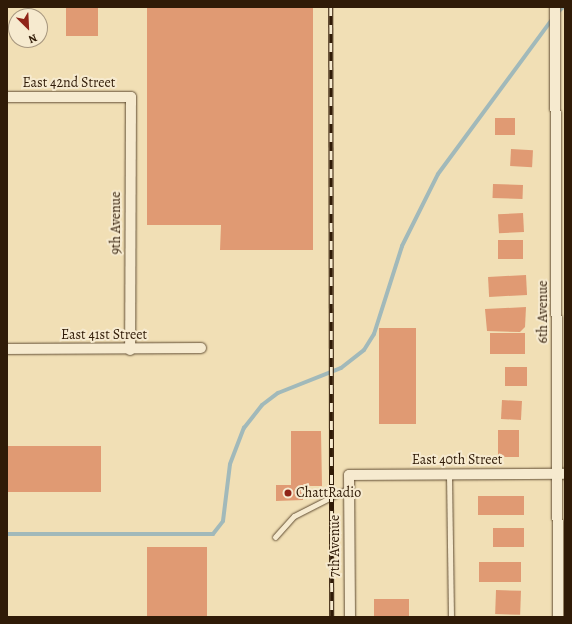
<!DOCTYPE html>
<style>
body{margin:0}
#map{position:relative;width:572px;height:624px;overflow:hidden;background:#f1dfb5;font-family:Alegreya,serif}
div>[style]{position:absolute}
.stream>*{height:4px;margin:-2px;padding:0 2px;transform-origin:2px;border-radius:2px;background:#a1b9ba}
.building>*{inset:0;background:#e09a73;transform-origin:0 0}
.roads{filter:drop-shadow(0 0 1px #604c32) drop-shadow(0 0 1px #604c32)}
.service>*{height:5px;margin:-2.5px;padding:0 2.5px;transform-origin:2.5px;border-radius:2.5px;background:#f6eacf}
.minor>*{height:10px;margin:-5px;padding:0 5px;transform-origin:5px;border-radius:5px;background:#f6eacf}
.rail>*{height:4.5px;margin-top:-2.25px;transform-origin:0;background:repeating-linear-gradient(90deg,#f6eacf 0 9px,#301b07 0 18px);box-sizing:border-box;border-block:1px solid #301b07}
.dots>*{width:11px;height:11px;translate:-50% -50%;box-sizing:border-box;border:2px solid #f6eacf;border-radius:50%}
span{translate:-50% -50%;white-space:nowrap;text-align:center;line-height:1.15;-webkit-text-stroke:4px #f6eacf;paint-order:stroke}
.street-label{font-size:14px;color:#301b07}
.poi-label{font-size:14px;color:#301b07}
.left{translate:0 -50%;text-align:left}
.frame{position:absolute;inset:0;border:8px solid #301b07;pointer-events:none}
.north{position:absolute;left:8px;top:8px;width:40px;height:40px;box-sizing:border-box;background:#f6eacf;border:1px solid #a7977f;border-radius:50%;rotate:156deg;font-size:11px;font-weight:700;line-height:16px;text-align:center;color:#301b07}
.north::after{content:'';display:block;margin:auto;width:14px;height:18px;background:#8f2418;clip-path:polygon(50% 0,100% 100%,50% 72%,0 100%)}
</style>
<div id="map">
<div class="stream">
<i style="left:557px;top:13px;width:8px;rotate:-45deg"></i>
<i style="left:7px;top:534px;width:206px"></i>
<i style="left:213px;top:534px;width:16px;rotate:-52deg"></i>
<i style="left:223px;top:521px;width:57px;rotate:-83deg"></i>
<i style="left:230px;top:464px;width:39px;rotate:-69deg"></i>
<i style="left:244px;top:428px;width:29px;rotate:-52deg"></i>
<i style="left:262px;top:405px;width:20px;rotate:-37deg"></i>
<i style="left:278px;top:393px;width:68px;rotate:-21.6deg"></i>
<i style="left:341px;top:368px;width:29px;rotate:-38deg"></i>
<i style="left:364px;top:350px;width:19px;rotate:-58deg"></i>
<i style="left:374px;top:334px;width:92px;rotate:-72.3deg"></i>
<i style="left:402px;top:246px;width:80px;rotate:-63.4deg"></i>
<i style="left:438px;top:174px;width:194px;rotate:-53.6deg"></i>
</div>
<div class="building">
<i style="left:66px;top:7px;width:32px;height:29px"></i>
<i style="clip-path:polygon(147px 7px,313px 7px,313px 250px,220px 250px,221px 225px,147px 225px)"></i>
<i style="left:515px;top:118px;width:17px;height:20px;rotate:90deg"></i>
<i style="left:511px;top:149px;width:22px;height:17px;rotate:3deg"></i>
<i style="left:493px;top:184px;width:30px;height:14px;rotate:2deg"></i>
<i style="left:523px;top:213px;width:19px;height:25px;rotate:87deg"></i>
<i style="left:498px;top:240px;width:25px;height:19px"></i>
<i style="left:526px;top:275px;width:20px;height:38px;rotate:87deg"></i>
<i style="clip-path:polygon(526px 307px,525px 327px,520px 332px,487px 331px,485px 309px)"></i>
<i style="left:379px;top:328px;width:37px;height:96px"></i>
<i style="left:525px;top:333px;width:21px;height:35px;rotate:90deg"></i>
<i style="left:527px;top:367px;width:19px;height:22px;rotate:90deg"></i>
<i style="left:502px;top:400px;width:20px;height:19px;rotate:3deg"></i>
<i style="left:498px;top:430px;width:21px;height:27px"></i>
<i style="clip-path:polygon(291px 431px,321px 431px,322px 486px,303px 486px,303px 500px,276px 501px,276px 485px,291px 485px)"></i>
<i style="left:7px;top:446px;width:94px;height:46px"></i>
<i style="left:524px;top:496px;width:19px;height:46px;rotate:90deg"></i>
<i style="left:524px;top:528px;width:19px;height:31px;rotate:90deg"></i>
<i style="left:147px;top:547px;width:60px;height:70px"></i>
<i style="left:521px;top:562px;width:20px;height:42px;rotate:90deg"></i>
<i style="left:496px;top:590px;width:25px;height:24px;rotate:2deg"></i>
<i style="left:409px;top:599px;width:18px;height:35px;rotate:90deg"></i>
</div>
<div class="roads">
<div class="service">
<i style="left:449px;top:474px;width:143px;rotate:89.2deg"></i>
<i style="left:275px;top:537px;width:28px;rotate:-48deg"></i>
<i style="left:294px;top:516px;width:62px;rotate:-27deg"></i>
</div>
<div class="minor">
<i style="left:555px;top:7px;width:610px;rotate:89.72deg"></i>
<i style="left:7px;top:97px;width:124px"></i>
<i style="left:131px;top:97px;width:253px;rotate:90.2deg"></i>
<i style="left:7px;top:349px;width:194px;rotate:-0.3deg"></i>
<i style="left:350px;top:617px;width:142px;rotate:-90.4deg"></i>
<i style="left:349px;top:475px;width:216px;rotate:-0.3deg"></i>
</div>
</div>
<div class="rail">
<i style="left:331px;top:7px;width:610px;rotate:89.91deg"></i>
</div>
<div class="dots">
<i style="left:288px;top:493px;background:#8f2418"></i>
</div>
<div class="street-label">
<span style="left:69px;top:83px">East 42nd Street</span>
<span style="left:116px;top:223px;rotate:-90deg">9th Avenue</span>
<span style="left:543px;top:312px;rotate:-90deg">6th Avenue</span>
<span style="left:104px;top:335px">East 41st Street</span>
<span style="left:457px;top:460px">East 40th Street</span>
<span style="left:335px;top:546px;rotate:-90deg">7th Avenue</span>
</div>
<div class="poi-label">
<span class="left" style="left:296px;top:493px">ChattRadio</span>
</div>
<div class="frame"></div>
<div class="north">N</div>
</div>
